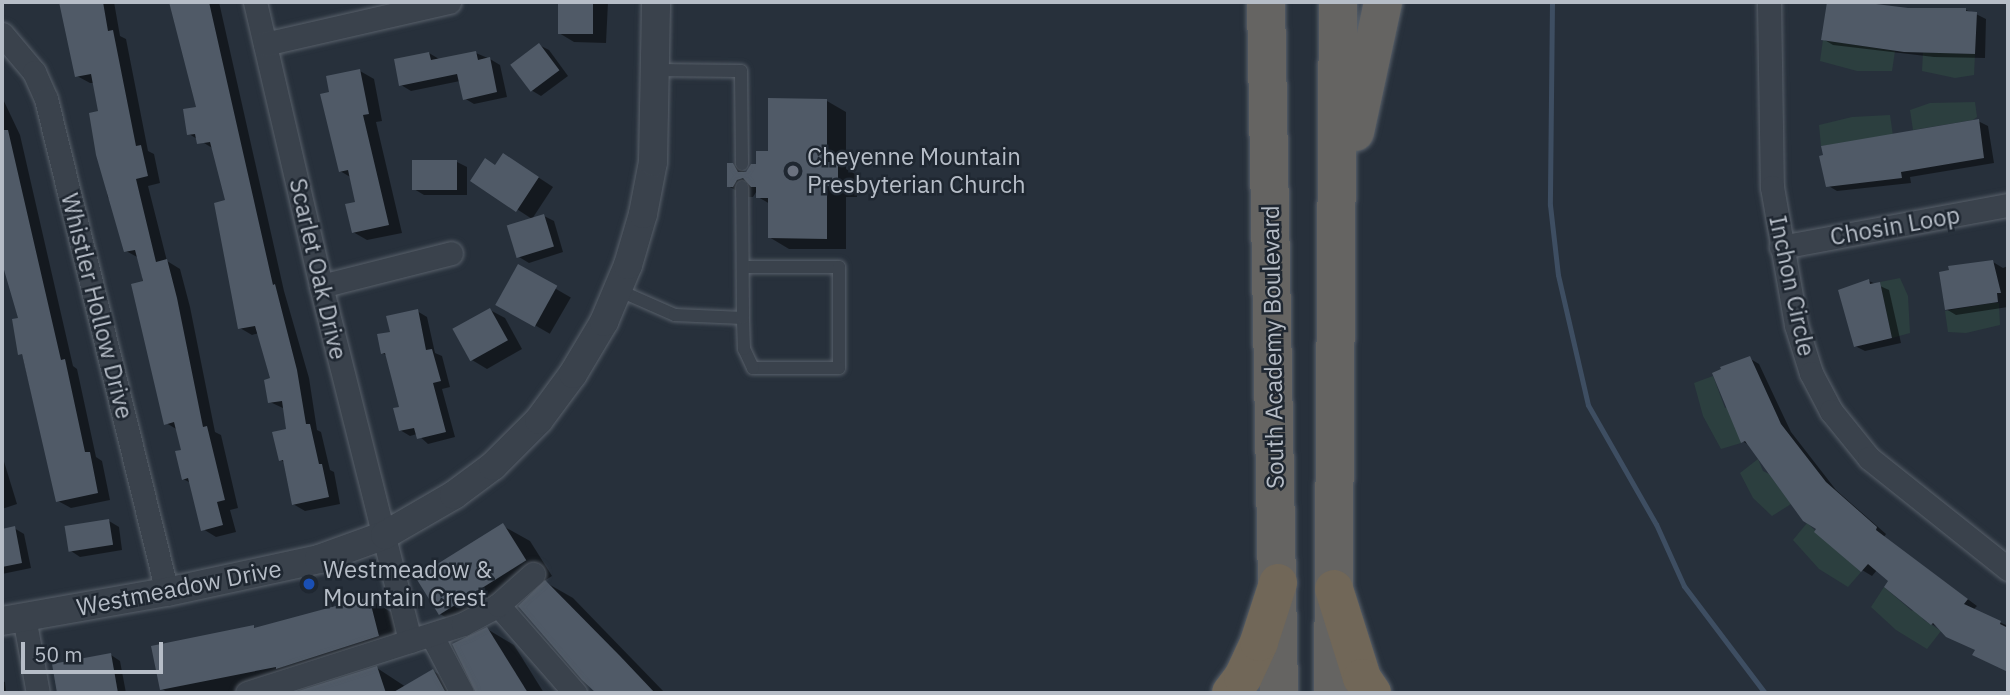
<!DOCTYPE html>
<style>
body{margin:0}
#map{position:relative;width:2010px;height:695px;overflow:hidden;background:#27303b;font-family:"IBM Plex Sans",sans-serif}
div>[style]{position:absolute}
.green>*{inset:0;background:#2c3f3f}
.shadow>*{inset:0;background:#0007;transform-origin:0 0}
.stream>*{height:5px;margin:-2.5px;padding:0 2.5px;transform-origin:2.5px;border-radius:2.5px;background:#3e4e62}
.building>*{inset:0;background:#505a67;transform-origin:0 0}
.roads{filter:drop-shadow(0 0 2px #58606a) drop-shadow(0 0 2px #58606a)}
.service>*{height:12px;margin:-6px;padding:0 6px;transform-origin:6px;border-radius:6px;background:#3a424c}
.minor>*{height:23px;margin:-11.5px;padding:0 11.5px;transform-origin:11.5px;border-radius:11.5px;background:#3a424c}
.tertiary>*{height:28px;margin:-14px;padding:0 14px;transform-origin:14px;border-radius:14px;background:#3a424c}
.trunk>*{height:38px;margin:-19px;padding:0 19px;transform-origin:19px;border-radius:19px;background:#656462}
.motorway>*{height:38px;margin:-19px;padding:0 19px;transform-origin:19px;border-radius:19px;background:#716758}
.dots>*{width:19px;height:19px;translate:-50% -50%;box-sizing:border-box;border:4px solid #1f2731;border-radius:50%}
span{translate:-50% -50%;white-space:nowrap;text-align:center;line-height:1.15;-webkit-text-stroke:5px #1f2731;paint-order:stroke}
.poi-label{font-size:24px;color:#b6bdc7}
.left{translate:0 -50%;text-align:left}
.street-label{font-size:24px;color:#b6bdc7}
.frame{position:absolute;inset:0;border:4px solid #b6bdc7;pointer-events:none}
.scale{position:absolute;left:21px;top:642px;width:142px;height:32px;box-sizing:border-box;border:4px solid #b6bdc7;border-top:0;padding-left:9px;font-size:21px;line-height:24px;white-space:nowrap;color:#b6bdc7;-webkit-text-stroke:5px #1f2731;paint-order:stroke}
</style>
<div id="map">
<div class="green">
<i style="clip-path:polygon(1823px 40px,1895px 51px,1892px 71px,1857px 71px,1820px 61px)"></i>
<i style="clip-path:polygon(1923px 52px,1975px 54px,1974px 75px,1955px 78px,1922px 71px)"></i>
<i style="clip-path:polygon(1975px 102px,1977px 117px,1973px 120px,1913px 130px,1910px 110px,1930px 103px)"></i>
<i style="clip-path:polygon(1890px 115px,1893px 136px,1821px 146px,1819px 125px,1852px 117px)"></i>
<i style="clip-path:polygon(1900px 278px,1908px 296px,1910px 333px,1892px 338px,1880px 282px)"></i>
<i style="clip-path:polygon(1992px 303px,1999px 303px,2000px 325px,1966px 333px,1948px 332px,1945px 311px)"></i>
<i style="clip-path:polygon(1713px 376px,1725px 408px,1731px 406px,1741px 443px,1721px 449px,1703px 416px,1694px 383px)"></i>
<i style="clip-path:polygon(1758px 459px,1763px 471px,1769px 474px,1791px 504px,1772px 516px,1753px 498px,1740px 473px)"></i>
<i style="clip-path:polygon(1807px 523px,1861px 572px,1848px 587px,1819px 569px,1793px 540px)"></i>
<i style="clip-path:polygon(1884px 587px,1912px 611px,1915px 607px,1924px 620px,1941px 631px,1927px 649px,1896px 630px,1871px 607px)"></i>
</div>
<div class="shadow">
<i style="clip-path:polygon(61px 2px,114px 2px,120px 36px,126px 39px,148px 151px,154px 154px,160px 183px,148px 186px,167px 261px,180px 269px,190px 307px,215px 432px,221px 435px,238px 508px,230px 510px,236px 532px,216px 537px,203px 529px,191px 483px,183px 479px,183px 451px,178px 430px,166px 423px,139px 258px,126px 251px,113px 201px,108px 198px,91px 114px,100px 113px,95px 83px,90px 83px,77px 76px)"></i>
<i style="clip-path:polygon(171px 2px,219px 2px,284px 291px,309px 378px,317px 430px,321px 432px,330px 470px,334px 472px,340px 504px,305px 511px,293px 504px,285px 463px,281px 460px,288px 430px,285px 409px,270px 402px,272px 380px,259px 333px,252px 335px,240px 328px,228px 202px,214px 149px,189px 134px,198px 108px)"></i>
<i style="clip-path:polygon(560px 2px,608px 2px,606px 43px,574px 42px,559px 33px)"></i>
<i style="clip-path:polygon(1828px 2px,1908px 10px,1966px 10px,1976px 14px,1986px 19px,1985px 58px,1934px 57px,1833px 45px,1823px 39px)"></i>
<i style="clip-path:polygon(539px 45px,549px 50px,568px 76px,541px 96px,531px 90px,512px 64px)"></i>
<i style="clip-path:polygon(429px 53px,439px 59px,476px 53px,490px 59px,500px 65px,507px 97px,474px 104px,464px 98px,460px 81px,411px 91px,401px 85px)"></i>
<i style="clip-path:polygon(360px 71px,374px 79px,382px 121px,376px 122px,402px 233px,367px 240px,353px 232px,358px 203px,352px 178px,340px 171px,332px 93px)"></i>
<i style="clip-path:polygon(2px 97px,20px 135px,73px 366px,77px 369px,96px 457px,102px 461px,110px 500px,71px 508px,58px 501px,14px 321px,20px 319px,2px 262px)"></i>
<i style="clip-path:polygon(827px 101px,846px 112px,846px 169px,857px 175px,857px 197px,846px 197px,846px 249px,789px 249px,769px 237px,770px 204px,758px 197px,758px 189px,753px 197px,748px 197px,728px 186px,733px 165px,747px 173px)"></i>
<i style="clip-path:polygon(1978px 121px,1988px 126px,1994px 163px,1910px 177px,1911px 183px,1837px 191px,1827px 185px)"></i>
<i style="clip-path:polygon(457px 162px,467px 167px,467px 195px,424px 195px,414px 189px)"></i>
<i style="clip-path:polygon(518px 164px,553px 187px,532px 219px,473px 180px,496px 166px)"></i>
<i style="clip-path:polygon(544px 216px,554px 221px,563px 252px,529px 263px,519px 257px)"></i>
<i style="clip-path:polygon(1993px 262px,2003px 268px,2008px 266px,2008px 307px,1956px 315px,1946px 309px)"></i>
<i style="left:518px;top:267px;width:61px;height:42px;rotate:30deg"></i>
<i style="clip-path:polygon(1869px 281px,1889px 290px,1901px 343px,1865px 351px,1855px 346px)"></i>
<i style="clip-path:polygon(490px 310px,505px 318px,522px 349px,487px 369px,472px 360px)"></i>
<i style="clip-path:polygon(417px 311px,427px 317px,435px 353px,442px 356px,450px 387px,442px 389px,455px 437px,428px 444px,417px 434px,410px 436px,400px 430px,401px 408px,388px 356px,382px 353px,392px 333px)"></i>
<i style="clip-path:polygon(1749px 358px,1759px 364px,1791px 432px,1836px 490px,1886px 534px,1884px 537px,1977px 606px,1973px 610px,2008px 626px,2008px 671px,1984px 660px,1977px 650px,1932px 624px,1886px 587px,1890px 581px,1877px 570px,1872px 576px,1862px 570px,1819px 529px,1751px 446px,1742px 441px)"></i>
<i style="clip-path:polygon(2px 455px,17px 504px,2px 509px)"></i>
<i style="clip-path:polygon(109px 521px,119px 527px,122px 550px,80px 557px,71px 551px)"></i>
<i style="clip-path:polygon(503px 526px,530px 541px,552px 576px,467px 630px,440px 614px)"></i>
<i style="clip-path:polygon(14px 528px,24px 534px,31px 568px,2px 574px,2px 531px)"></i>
<i style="clip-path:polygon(545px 582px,573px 598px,665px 693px,600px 693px,520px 606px)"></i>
<i style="clip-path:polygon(369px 599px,396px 615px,406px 651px,247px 693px,169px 693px,162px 689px,253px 627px,257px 629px)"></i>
<i style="clip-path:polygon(487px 629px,514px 645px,544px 693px,476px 693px)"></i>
<i style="clip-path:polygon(111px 655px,120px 661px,126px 693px,59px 693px,54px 665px)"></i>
<i style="clip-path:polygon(377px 668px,406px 687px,433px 671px,461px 686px,465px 693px,298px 693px)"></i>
<i style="clip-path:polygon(2px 681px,5px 682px,6px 693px,2px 693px)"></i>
</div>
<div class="stream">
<i style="left:1552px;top:2px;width:203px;rotate:90.6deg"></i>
<i style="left:1550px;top:205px;width:70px;rotate:83.5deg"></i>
<i style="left:1558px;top:275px;width:133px;rotate:77deg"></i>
<i style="left:1588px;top:405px;width:137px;rotate:60.3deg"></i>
<i style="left:1656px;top:524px;width:68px;rotate:65.7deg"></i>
<i style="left:1684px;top:586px;width:134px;rotate:52.9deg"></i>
</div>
<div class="building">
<i style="clip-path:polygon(59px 2px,103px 2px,108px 31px,113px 30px,136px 146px,141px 145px,148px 176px,136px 179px,156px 262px,167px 259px,177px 298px,203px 427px,207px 426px,225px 500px,217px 502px,223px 525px,201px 531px,188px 478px,182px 480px,175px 451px,181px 450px,174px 422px,164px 425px,131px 284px,143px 281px,135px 250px,124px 252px,96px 155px,89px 113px,98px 111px,91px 74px,75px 77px)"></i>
<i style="clip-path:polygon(169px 2px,209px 2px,273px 285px,275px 284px,297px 370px,306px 424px,310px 424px,319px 464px,322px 464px,329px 497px,292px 505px,283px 460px,279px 461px,272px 432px,286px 429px,282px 401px,268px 403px,264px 380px,270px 378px,255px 326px,238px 329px,214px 203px,225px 200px,210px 142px,197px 144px,195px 134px,187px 135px,183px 109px,196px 107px)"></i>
<i style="left:558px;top:2px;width:35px;height:32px"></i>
<i style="clip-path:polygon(1827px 2px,1860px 2px,1908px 8px,1966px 8px,1966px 11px,1977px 12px,1975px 54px,1904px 52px,1821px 40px)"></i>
<i style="left:539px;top:43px;width:34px;height:36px;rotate:53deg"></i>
<i style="clip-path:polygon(476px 51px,478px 60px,490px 57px,497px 92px,463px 100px,457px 74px,399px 86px,394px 59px,429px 52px,431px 60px)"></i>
<i style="clip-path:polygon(360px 69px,369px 114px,363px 115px,389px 225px,352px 233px,345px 204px,355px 202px,348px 170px,339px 172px,320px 94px,329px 92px,326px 76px)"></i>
<i style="clip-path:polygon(768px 98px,827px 99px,827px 162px,838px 162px,838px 187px,827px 186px,827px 239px,768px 238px,768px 198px,756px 198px,756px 187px,751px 187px,743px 178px,737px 180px,733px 187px,727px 187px,727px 163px,733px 163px,738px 172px,746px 172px,751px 164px,756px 164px,756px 151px,768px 151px)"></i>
<i style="clip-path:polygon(1979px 119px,1984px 158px,1901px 172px,1902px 178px,1826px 187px,1819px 156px,1823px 155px,1821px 146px)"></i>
<i style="clip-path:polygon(2px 130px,8px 130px,61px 360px,65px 359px,85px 452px,90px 452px,98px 493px,56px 502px,22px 354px,18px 355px,12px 319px,18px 318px,2px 263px)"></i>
<i style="clip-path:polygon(503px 153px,539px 177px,516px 212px,470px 181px,485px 158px,495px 165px)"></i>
<i style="left:412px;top:160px;width:45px;height:30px"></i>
<i style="left:544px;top:214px;width:34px;height:39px;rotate:73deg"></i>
<i style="clip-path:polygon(1993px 260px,2001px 293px,1997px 293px,1998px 302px,1945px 310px,1939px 272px,1949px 270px,1948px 266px)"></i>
<i style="left:518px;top:264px;width:45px;height:47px;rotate:29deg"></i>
<i style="clip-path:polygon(1869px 279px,1870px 284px,1880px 282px,1892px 338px,1854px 347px,1838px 290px)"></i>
<i style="left:490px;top:308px;width:37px;height:43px;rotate:61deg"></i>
<i style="clip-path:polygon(418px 309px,426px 350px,432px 349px,441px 381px,433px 383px,446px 432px,417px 439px,414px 428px,399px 431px,393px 408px,399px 407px,385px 353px,381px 354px,377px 334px,390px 332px,386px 316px)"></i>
<i style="clip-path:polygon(1750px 356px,1781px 424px,1826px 482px,1877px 527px,1876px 530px,1968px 599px,1964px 604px,2001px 621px,2000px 624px,2008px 628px,2008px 672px,1972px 655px,1975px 650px,1946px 637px,1933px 623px,1931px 625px,1884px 587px,1888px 581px,1868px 564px,1861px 572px,1814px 532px,1816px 529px,1803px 521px,1745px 441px,1741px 443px,1712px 373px,1721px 369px,1720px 367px)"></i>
<i style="left:109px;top:519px;width:26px;height:45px;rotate:81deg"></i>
<i style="left:503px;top:523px;width:44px;height:103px;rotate:58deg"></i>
<i style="clip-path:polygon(15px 526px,22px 563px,2px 567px,2px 529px)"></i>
<i style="clip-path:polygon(545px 580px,620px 656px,655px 693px,596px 693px,582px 680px,518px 606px)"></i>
<i style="clip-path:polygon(369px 597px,379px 636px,276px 669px,276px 667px,160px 690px,151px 646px,254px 625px,254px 628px)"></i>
<i style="clip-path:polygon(487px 627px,528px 693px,476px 693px,452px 644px)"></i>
<i style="clip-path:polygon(111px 653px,118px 693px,57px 693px,52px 664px)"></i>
<i style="clip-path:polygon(377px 666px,386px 693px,292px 693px)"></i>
<i style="clip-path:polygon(433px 669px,446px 693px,392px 693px)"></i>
</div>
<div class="roads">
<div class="service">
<i style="left:656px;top:70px;width:85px;rotate:0.7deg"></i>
<i style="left:741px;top:71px;width:93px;rotate:89.4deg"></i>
<i style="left:743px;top:267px;width:96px"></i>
<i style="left:839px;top:267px;width:101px;rotate:90deg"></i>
<i style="left:839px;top:368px;width:86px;rotate:180deg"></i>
<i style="left:753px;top:368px;width:21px;rotate:-115deg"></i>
<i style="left:744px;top:349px;width:31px;rotate:-92deg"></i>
<i style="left:618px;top:290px;width:62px;rotate:23.7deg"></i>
<i style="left:675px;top:315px;width:68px;rotate:2.5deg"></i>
<i style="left:743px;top:318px;width:131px;rotate:-90.4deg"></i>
</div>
<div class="minor">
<i style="left:255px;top:2px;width:292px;rotate:76.9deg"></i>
<i style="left:321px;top:286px;width:366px;rotate:75.9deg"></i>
<i style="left:1769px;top:2px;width:185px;rotate:89.1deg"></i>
<i style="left:1772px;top:187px;width:140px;rotate:80.1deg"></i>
<i style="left:1796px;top:325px;width:50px;rotate:72.6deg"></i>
<i style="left:1811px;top:373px;width:43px;rotate:62.2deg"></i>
<i style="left:1831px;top:411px;width:60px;rotate:51deg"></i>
<i style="left:1869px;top:458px;width:178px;rotate:38.6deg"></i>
<i style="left:2px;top:34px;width:50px;rotate:49.9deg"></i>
<i style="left:34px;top:72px;width:30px;rotate:66deg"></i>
<i style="left:46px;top:99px;width:508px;rotate:76.21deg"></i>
<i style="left:265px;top:44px;width:189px;rotate:-12.9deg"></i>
<i style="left:1781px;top:247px;width:231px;rotate:-10.5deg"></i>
<i style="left:321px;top:286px;width:134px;rotate:-14.2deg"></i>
<i style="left:498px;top:605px;width:117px;rotate:48.8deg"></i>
<i style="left:24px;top:617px;width:77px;rotate:79.6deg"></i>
<i style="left:432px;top:636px;width:64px;rotate:62.2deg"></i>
<i style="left:247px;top:693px;width:227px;rotate:-17.7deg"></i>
<i style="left:463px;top:624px;width:40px;rotate:-28deg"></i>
<i style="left:498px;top:605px;width:47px;rotate:-41.5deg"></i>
</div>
<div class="tertiary">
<i style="left:2px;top:621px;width:168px;rotate:-10deg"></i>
<i style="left:167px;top:592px;width:156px;rotate:-12.2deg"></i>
<i style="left:319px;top:559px;width:70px;rotate:-20deg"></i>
<i style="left:385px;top:535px;width:80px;rotate:-30.1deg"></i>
<i style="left:454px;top:495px;width:49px;rotate:-36.6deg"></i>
<i style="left:493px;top:466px;width:65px;rotate:-45deg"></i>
<i style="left:539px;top:420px;width:57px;rotate:-53.5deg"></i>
<i style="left:573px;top:374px;width:61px;rotate:-59.2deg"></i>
<i style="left:604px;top:322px;width:62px;rotate:-67.2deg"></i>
<i style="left:628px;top:265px;width:53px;rotate:-73.6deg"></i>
<i style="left:643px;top:214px;width:53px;rotate:-79.1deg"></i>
<i style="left:653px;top:162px;width:160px;rotate:-88.9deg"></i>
</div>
<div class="trunk">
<i style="left:1266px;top:2px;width:691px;rotate:88.92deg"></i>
<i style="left:1355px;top:132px;width:133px;rotate:-77.8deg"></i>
<i style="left:1333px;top:693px;width:691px;rotate:-89.59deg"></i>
</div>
<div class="motorway">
<i style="left:1334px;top:589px;width:93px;rotate:72.5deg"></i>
<i style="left:1362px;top:678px;width:18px;rotate:56deg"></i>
<i style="left:1231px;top:693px;width:20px;rotate:-53deg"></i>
<i style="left:1243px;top:677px;width:38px;rotate:-65deg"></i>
<i style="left:1259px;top:642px;width:62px;rotate:-72.1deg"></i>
</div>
</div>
<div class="dots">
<i style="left:793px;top:171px;background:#6b7280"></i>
<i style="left:309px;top:584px;background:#1a4fb4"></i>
</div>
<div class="poi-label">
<span class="left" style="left:807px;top:171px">Cheyenne Mountain<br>Presbyterian Church</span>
<span class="left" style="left:323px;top:584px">Westmeadow &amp;<br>Mountain Crest</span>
</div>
<div class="street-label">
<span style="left:1895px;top:226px;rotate:-10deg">Chosin Loop</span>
<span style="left:318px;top:269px;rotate:77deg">Scarlet Oak Drive</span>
<span style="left:1792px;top:286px;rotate:78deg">Inchon Circle</span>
<span style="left:97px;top:306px;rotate:76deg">Whistler Hollow Drive</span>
<span style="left:1273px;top:347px;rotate:-91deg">South Academy Boulevard</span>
<span style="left:179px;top:588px;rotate:-11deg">Westmeadow Drive</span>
</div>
<div class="frame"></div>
<div class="scale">50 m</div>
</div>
